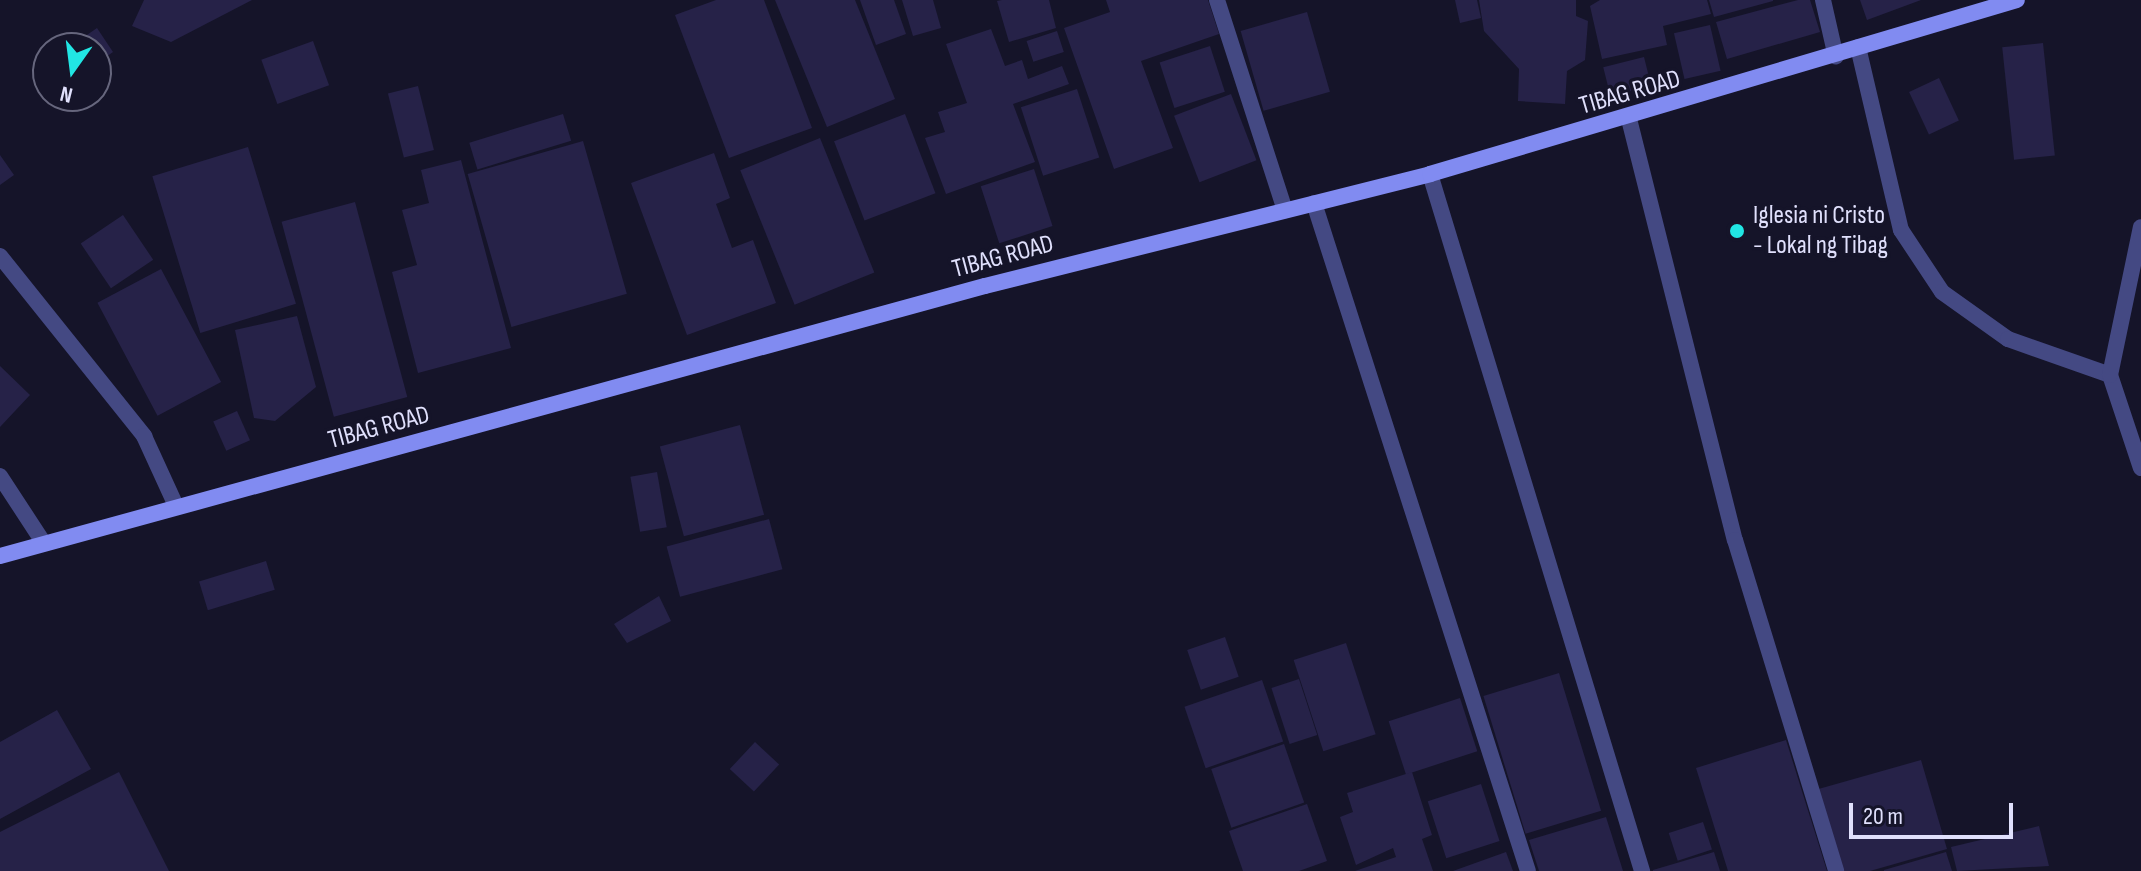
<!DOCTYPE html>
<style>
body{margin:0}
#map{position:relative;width:2141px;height:871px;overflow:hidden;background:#151429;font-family:"Sofia Sans Condensed",sans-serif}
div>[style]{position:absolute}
.building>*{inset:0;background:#262248;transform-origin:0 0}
.lane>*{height:16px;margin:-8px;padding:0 8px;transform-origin:8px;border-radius:8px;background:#444983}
.street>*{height:16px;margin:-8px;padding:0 8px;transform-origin:8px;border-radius:8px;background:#444983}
.secondary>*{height:16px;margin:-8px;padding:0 8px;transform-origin:8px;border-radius:8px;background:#818bf1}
.dots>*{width:22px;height:22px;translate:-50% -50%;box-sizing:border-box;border:4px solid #151429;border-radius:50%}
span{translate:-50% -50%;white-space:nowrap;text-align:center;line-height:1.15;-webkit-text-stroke:7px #151429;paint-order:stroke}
.street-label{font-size:26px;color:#e0e0fc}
.poi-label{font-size:26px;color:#e0e0fc}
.left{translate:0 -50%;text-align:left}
.north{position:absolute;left:32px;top:32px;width:80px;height:80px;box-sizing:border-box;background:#151429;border:2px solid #66667d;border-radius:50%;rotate:194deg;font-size:22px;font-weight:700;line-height:32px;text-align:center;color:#e0e0fc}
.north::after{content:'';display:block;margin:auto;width:28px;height:36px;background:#21e6e4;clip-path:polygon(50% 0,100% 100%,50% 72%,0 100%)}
.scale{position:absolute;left:1849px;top:803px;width:164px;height:36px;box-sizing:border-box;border:4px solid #e0e0fc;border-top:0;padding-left:10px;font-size:24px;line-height:28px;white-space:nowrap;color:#e0e0fc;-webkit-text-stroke:6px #151429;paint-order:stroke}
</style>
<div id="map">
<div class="building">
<i style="clip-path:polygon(144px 0,252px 0,171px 42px,132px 26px)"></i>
<i style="clip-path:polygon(716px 0,764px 0,812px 128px,729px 158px,675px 15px)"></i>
<i style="clip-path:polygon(775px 0,855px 0,895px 99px,827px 127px)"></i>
<i style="clip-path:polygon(860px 0,894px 0,906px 34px,876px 45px)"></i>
<i style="clip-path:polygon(902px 0,933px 0,941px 28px,913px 36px)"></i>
<i style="clip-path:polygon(1002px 0,1049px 0,1056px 28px,1009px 42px,997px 1px)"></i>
<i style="clip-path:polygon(1106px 0,1208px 0,1219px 34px,1141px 61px,1173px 148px,1114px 169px,1064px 28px,1110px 12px)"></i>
<i style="clip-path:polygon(1455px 0,1477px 0,1481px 18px,1460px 23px)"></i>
<i style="clip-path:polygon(1479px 0,1576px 0,1576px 16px,1588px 21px,1585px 60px,1567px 71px,1565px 104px,1518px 101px,1519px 69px,1484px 31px)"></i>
<i style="clip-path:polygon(1600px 0,1707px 0,1711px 14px,1663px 26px,1667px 45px,1602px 59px,1590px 6px)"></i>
<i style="clip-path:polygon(1709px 0,1773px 0,1773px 1px,1714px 17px)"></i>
<i style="clip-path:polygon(1798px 0,1810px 0,1820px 32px,1727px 59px,1716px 22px)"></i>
<i style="clip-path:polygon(1860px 0,1921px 0,1867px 20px)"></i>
<i style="left:1307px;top:12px;width:83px;height:69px;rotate:74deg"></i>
<i style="left:1710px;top:25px;width:47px;height:37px;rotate:77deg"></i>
<i style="clip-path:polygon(97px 28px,113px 52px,96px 64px,96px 48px,71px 46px)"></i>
<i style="clip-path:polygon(991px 29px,1005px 66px,1022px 60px,1028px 79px,1062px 66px,1069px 84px,1013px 104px,1035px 162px,946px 194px,925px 138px,945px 132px,938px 112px,967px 103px,946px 44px)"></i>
<i style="left:1057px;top:31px;width:22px;height:32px;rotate:72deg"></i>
<i style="left:313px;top:41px;width:47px;height:55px;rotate:70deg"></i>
<i style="left:2043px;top:43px;width:113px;height:41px;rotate:84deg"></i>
<i style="left:1210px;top:46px;width:48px;height:53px;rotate:72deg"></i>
<i style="left:1644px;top:57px;width:30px;height:42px;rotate:76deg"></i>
<i style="left:1939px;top:78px;width:47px;height:33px;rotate:65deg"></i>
<i style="left:418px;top:86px;width:66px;height:31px;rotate:76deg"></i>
<i style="left:1077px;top:89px;width:72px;height:59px;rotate:72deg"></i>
<i style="left:1231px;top:94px;width:71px;height:61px;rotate:69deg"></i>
<i style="left:563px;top:114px;width:28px;height:98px;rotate:73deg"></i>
<i style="left:905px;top:114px;width:85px;height:76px;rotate:69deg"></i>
<i style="left:820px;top:138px;width:145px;height:86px;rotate:68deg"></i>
<i style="left:583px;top:141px;width:159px;height:120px;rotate:74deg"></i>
<i style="left:248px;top:147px;width:164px;height:100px;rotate:73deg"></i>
<i style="clip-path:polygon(714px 153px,730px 198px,716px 204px,732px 248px,753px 240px,776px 303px,687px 335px,631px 183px)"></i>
<i style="clip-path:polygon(0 155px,14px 175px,0 185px)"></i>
<i style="clip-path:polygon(461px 160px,511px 348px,418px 373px,392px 272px,417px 265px,402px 210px,429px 203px,421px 170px)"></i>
<i style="left:1034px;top:169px;width:60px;height:56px;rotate:72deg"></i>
<i style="left:355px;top:202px;width:202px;height:76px;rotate:75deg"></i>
<i style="left:123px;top:215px;width:54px;height:51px;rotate:56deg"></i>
<i style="left:161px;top:269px;width:128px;height:72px;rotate:62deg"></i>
<i style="clip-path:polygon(297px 316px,316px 387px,275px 421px,254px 418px,235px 330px)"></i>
<i style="clip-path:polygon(0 366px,30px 395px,0 427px)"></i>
<i style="left:237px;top:411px;width:32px;height:26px;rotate:66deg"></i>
<i style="left:740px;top:425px;width:93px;height:83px;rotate:75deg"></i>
<i style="left:657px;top:472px;width:56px;height:27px;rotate:80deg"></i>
<i style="left:769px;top:519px;width:52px;height:106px;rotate:75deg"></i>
<i style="left:266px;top:561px;width:30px;height:70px;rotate:73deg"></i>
<i style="clip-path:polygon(659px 596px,671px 621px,627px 643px,614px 624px)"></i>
<i style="left:1225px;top:637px;width:42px;height:40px;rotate:71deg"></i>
<i style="left:1346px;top:643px;width:96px;height:55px;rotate:72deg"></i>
<i style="left:1559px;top:673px;width:144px;height:79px;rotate:73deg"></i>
<i style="left:1299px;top:679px;width:59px;height:29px;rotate:72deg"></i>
<i style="left:1262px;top:680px;width:65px;height:82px;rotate:71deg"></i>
<i style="left:1460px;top:698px;width:56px;height:75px;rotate:72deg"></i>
<i style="clip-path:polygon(57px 710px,91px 769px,0 819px,0 742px)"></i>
<i style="clip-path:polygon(1786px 740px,1827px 871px,1728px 871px,1696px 768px)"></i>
<i style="left:755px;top:742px;width:33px;height:37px;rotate:43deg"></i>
<i style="left:1284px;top:744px;width:62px;height:77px;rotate:71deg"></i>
<i style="clip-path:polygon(1921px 760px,1947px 849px,1870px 871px,1839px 871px,1815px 790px)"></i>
<i style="clip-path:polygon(119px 772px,169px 871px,0 871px,0 832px)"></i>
<i style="clip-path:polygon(1412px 772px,1432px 835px,1422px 839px,1433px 871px,1355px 871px,1396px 857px,1393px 848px,1356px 865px,1340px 817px,1353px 812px,1347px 793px)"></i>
<i style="left:1481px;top:784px;width:60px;height:56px;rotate:72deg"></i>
<i style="clip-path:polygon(1307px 804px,1327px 861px,1299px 871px,1243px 871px,1229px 831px)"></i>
<i style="clip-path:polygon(1606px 817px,1623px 871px,1539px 871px,1529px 840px)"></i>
<i style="left:1703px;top:822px;width:29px;height:36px;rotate:72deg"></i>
<i style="clip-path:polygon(2039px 826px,2049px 866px,1957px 871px,1951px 847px)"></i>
<i style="clip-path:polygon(1506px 852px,1513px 871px,1453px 871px)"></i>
<i style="clip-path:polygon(1714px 852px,1720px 871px,1653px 871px,1653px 870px)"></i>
<i style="clip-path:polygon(1946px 852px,1952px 871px,1884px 871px,1884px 870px)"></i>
</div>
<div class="lane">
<i style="left:0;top:256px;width:231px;rotate:51.3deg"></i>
<i style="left:144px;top:436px;width:77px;rotate:65.4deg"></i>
<i style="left:0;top:476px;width:79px;rotate:56.9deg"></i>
</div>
<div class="street">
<i style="left:1217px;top:0;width:221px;rotate:72.1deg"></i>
<i style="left:1823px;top:0;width:58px;rotate:77.2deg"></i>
<i style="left:1858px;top:47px;width:188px;rotate:76.8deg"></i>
<i style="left:1901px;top:230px;width:74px;rotate:56.5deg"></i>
<i style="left:1942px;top:292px;width:81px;rotate:35.5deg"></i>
<i style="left:2008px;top:339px;width:108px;rotate:19.4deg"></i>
<i style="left:2110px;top:375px;width:98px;rotate:71.6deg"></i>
<i style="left:1629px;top:119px;width:434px;rotate:75.9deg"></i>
<i style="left:1735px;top:540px;width:346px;rotate:73deg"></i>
<i style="left:1430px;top:174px;width:729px;rotate:73.08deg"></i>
<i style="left:1314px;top:203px;width:701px;rotate:72.24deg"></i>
<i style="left:2110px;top:375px;width:151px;rotate:-78.2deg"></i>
</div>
<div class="secondary">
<i style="left:0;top:556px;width:1021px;rotate:-15.33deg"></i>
<i style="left:985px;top:286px;width:459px;rotate:-14.1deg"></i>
<i style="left:1430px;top:174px;width:612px;rotate:-16.51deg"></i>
</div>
<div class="dots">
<i style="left:1737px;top:231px;background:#21e6e4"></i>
</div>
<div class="street-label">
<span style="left:1630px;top:93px;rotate:-16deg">TIBAG ROAD</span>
<span style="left:1003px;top:257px;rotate:-15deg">TIBAG ROAD</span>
<span style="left:379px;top:428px;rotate:-15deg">TIBAG ROAD</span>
</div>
<div class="poi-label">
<span class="left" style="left:1753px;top:231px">Iglesia ni Cristo<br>- Lokal ng Tibag</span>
</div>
<div class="north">N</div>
<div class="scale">20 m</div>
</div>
